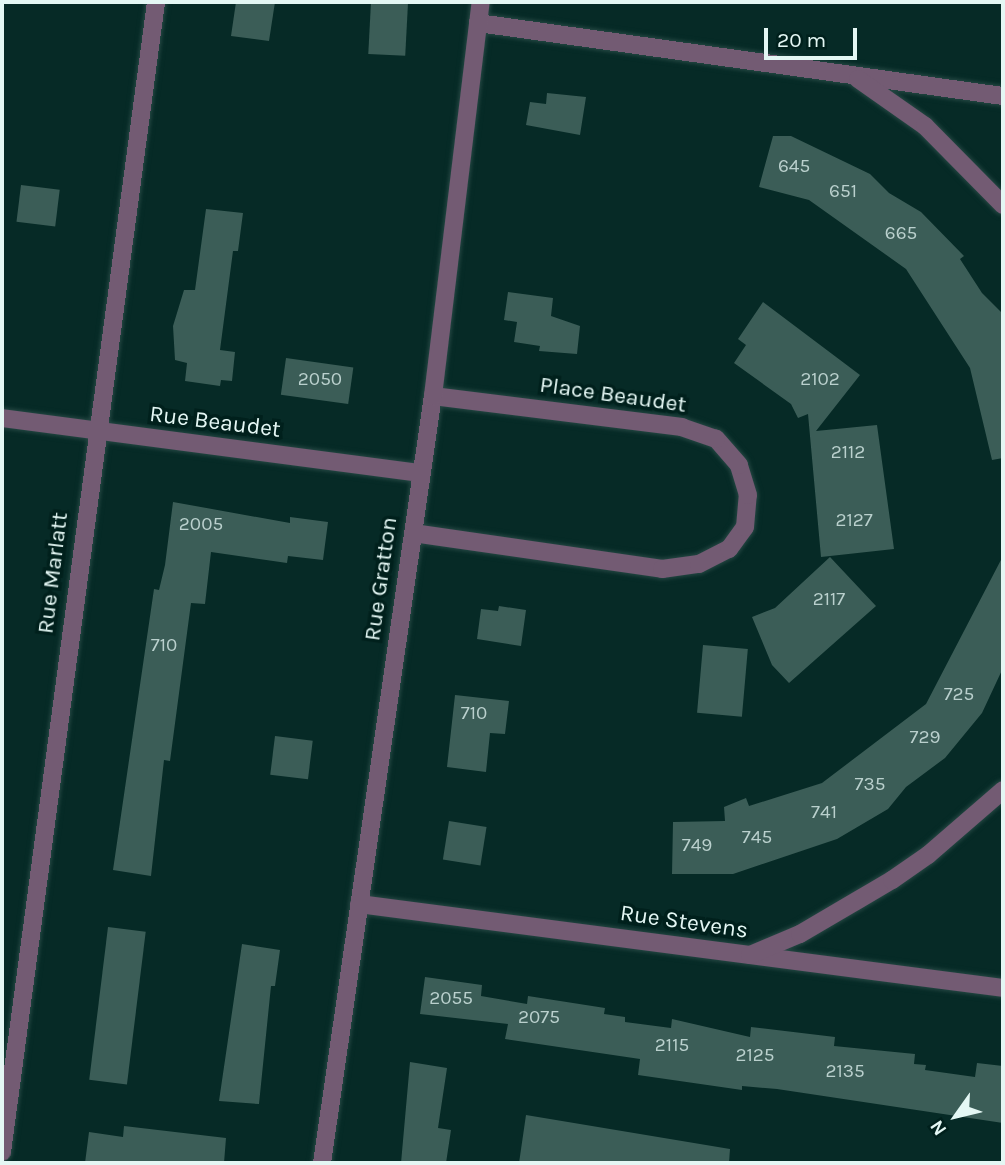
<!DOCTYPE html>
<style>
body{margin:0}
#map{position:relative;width:1005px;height:1165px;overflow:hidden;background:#062a26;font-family:Karla,sans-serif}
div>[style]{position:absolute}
.building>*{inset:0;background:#3b5d57;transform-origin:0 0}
.roads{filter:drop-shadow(0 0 2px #254743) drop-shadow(0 0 2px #254743)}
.minor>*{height:18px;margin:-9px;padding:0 9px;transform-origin:9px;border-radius:9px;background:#735b73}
span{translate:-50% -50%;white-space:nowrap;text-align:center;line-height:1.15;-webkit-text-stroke:7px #00201c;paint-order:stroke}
.number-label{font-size:19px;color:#bad0cd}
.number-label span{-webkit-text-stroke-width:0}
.street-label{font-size:23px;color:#e4f7f4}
.frame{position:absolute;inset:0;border:4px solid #e4f7f4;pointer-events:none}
.north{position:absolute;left:921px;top:1081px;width:70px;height:70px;-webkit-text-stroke:5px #00201c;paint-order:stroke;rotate:236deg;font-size:19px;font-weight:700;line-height:28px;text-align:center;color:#e4f7f4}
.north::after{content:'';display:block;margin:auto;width:24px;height:32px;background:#e4f7f4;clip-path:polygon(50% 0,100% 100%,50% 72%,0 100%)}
.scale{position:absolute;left:764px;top:28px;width:93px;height:32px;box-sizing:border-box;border:4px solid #e4f7f4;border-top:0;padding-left:9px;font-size:21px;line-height:24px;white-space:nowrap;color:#e4f7f4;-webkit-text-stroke:5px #00201c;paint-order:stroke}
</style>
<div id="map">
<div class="building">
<i style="clip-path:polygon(236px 2px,275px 2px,269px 41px,231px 36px)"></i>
<i style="left:371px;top:2px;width:37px;height:52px;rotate:3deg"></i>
<i style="clip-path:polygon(547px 93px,586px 97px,580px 135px,526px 125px,530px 102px,546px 104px)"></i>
<i style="clip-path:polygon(773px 136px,791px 136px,870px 174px,889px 193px,921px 212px,964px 256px,960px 259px,982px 293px,1003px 314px,1003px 458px,992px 460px,970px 368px,906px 269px,809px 200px,759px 187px)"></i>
<i style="left:21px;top:185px;width:39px;height:37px;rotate:7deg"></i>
<i style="clip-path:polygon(206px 209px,243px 213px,238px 251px,233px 251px,220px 350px,235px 352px,232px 381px,221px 380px,220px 386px,185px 381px,187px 363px,175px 360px,173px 326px,184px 290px,195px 290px)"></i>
<i style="clip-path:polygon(508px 292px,553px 298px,551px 316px,580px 326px,577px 354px,539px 351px,540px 346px,514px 342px,517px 322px,504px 320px)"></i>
<i style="clip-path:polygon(763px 302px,860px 375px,816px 431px,877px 425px,894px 549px,821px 557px,808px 414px,798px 418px,791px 404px,734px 363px,746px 345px,738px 339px)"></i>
<i style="left:286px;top:358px;width:68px;height:37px;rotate:8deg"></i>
<i style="clip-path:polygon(173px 502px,290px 523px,290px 517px,328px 522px,323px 560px,288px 556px,287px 563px,211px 552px,205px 604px,191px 603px,170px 761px,164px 760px,151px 876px,113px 870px,154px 589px,159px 590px,165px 565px)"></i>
<i style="clip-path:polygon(1003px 556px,1003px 668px,982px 713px,945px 758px,906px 787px,888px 809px,837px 839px,733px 874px,672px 874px,673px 822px,725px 821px,724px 807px,746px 798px,749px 806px,822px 783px,926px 704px)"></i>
<i style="clip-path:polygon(830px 557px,876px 606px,789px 683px,772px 665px,752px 617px,775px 608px)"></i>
<i style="clip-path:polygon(499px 606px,526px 610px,521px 646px,477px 639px,481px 609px,498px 611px)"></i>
<i style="left:703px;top:645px;width:45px;height:68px;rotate:5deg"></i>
<i style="clip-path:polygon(455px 695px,509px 701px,505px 734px,490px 733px,486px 772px,447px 767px)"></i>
<i style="left:275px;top:736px;width:38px;height:39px;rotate:7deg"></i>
<i style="left:449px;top:821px;width:38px;height:39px;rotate:9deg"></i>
<i style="left:108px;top:927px;width:38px;height:154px;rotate:7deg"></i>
<i style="clip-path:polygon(242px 944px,280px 950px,275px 986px,271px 986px,259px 1104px,219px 1101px)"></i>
<i style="clip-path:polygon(425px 977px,482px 985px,481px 996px,527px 1004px,528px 996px,605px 1008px,604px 1014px,625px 1017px,625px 1022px,671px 1028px,672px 1019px,750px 1037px,751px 1027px,835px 1037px,834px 1046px,915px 1054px,914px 1064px,926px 1065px,925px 1070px,975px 1077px,977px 1063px,1003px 1066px,1003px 1123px,777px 1089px,742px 1086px,742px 1090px,638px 1075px,640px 1059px,505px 1039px,508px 1024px,420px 1014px)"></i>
<i style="clip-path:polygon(410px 1062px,447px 1068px,438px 1128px,451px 1130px,446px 1163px,401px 1163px)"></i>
<i style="clip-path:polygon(526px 1115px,730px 1149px,729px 1163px,519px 1163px)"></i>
<i style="clip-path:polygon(124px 1126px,226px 1138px,224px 1163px,85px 1163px,89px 1132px,123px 1137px)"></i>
</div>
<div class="roads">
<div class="minor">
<i style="left:478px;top:23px;width:530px;rotate:7.92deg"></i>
<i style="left:858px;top:79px;width:82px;rotate:35deg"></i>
<i style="left:925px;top:126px;width:111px;rotate:45.4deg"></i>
<i style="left:2px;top:418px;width:423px;rotate:7.5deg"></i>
<i style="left:413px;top:533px;width:252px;rotate:8.2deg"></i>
<i style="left:662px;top:569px;width:37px;rotate:-8deg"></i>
<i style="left:699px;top:564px;width:34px;rotate:-27deg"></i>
<i style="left:729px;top:549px;width:27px;rotate:-54deg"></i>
<i style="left:745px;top:527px;width:32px;rotate:-85deg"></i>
<i style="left:748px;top:495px;width:31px;rotate:-107deg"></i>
<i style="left:739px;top:465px;width:35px;rotate:-131deg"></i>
<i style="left:716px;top:439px;width:36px;rotate:-161deg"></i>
<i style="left:682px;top:427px;width:251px;rotate:-172.9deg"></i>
<i style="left:359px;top:904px;width:649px;rotate:7.43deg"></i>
<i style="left:750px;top:955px;width:54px;rotate:-22.8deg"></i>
<i style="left:800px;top:934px;width:107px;rotate:-30.4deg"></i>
<i style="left:892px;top:880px;width:44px;rotate:-34.8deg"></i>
<i style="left:928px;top:855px;width:99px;rotate:-40.9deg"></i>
<i style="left:2px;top:1152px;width:1160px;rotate:-82.37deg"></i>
<i style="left:322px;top:1163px;width:775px;rotate:-81.77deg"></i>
<i style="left:433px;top:396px;width:397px;rotate:-83.1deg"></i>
</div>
</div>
<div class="number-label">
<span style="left:794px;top:167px">645</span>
<span style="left:843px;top:192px">651</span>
<span style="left:901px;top:234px">665</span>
<span style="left:320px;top:380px">2050</span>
<span style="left:820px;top:380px">2102</span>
<span style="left:848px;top:453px">2112</span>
<span style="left:854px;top:521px">2127</span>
<span style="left:201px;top:525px">2005</span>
<span style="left:829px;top:600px">2117</span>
<span style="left:164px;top:646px">710</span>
<span style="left:959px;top:695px">725</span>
<span style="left:474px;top:714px">710</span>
<span style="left:925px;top:738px">729</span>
<span style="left:870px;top:785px">735</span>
<span style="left:824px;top:813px">741</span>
<span style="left:757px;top:838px">745</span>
<span style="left:697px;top:846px">749</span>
<span style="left:451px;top:999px">2055</span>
<span style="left:539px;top:1018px">2075</span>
<span style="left:672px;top:1046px">2115</span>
<span style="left:755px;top:1056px">2125</span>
<span style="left:845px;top:1072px">2135</span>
</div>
<div class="street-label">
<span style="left:613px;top:395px;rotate:8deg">Place Beaudet</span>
<span style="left:215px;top:422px;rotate:7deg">Rue Beaudet</span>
<span style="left:53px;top:573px;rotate:-83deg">Rue Marlatt</span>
<span style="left:381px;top:579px;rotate:-82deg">Rue Gratton</span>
<span style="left:684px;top:922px;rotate:8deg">Rue Stevens</span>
</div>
<div class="frame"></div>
<div class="north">N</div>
<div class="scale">20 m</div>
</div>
